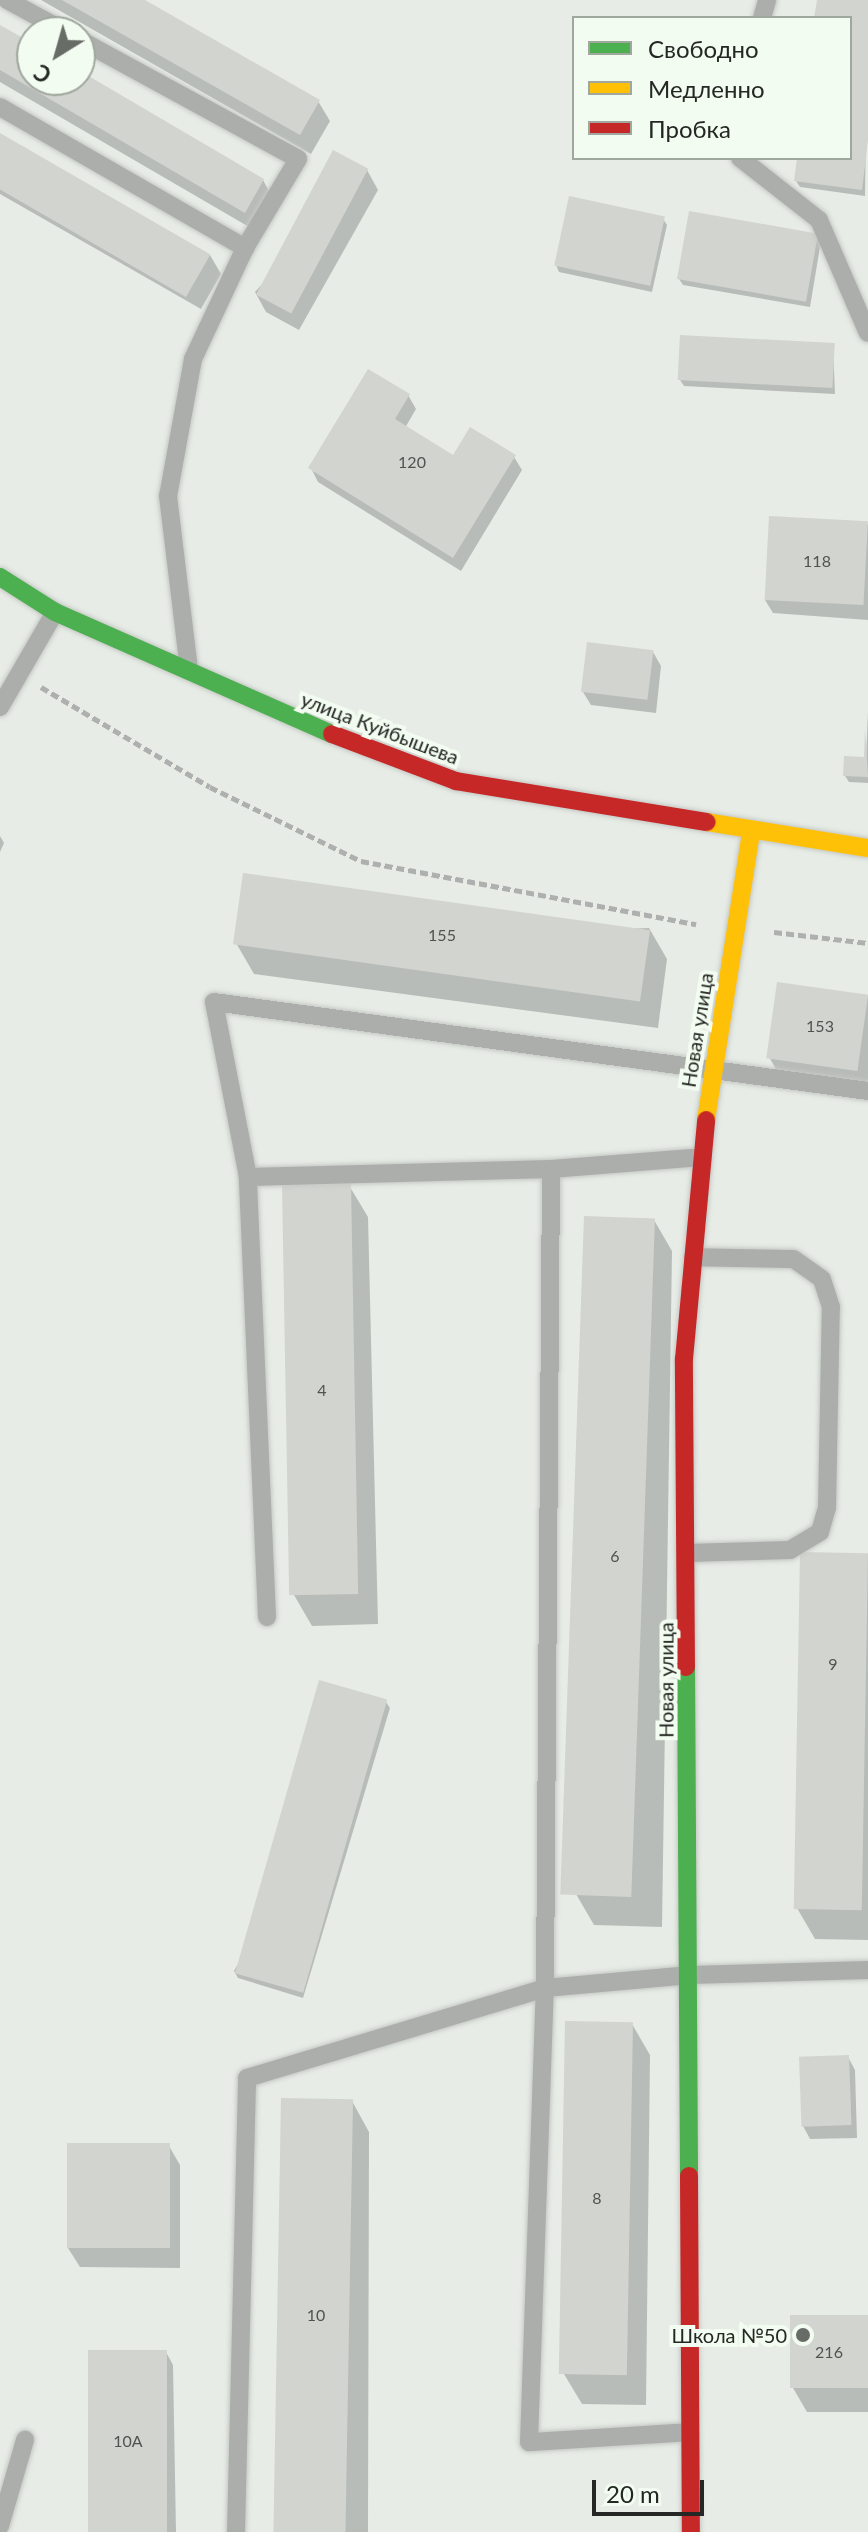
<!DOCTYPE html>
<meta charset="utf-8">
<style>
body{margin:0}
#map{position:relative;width:868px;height:2532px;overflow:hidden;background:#e7ece6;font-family:Lato,sans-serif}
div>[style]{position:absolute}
.shadow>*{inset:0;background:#0003}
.building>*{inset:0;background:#d2d4cf;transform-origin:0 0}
.path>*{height:5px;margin-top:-2.5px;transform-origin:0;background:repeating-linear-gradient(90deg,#adb0ae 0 8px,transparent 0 12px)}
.roads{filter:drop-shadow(0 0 2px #c5c8c4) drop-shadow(0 0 2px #c5c8c4)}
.lane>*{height:18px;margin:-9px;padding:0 9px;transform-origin:9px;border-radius:9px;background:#acaeac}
.fast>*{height:18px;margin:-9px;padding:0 9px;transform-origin:9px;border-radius:9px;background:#4caf50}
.slow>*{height:18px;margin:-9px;padding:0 9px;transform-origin:9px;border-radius:9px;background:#ffc107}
.jam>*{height:18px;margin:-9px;padding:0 9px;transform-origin:9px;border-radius:9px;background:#c62828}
.dots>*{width:22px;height:22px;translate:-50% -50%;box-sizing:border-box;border:4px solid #f3fcf0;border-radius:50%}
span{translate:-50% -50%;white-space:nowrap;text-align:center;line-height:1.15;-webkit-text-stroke:8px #f3fcf0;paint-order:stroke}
.number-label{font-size:16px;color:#50534f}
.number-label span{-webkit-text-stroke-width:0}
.street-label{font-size:20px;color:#242723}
.poi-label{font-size:20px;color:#242723}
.right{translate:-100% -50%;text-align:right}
.legend{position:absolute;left:572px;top:16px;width:280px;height:144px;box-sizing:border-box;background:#f3fcf0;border:2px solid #a0a79e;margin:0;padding:10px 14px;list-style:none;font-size:24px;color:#242723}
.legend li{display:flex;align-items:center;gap:16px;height:40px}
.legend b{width:40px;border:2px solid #a0a79e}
.north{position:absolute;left:16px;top:16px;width:80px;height:80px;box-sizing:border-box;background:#f3fcf0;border:2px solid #a0a79e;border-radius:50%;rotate:217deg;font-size:22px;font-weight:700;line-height:32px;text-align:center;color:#242723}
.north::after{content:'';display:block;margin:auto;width:28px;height:36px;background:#686c67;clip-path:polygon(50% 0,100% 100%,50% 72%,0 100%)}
.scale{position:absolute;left:592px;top:2480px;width:112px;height:36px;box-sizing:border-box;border:4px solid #242723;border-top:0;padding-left:10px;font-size:24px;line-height:28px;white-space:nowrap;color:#242723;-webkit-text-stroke:6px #f3fcf0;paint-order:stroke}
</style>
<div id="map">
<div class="shadow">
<i style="clip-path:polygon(41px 0,141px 0,318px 101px,330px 121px,311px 154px)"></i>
<i style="clip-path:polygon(819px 0,868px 0,865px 196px,800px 187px,796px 181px,799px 158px,850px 158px,850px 18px,816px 18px)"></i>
<i style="clip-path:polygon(0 27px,32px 46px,32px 80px,80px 80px,80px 74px,263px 180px,274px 200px,256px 231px,0 82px)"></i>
<i style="clip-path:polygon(0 135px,210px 255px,221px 274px,201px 309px,0 194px)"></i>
<i style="clip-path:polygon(367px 170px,378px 190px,299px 330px,266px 312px,255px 292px)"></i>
<i style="clip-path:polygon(663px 219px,667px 225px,652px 292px,559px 272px,556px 265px)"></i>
<i style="clip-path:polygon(817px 234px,821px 241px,810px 307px,683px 285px,679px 279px)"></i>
<i style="clip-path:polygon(833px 345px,835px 394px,684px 386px,680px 380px)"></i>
<i style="clip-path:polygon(408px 395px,416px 409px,405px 428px,454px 458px,514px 457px,522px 470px,461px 571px,318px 482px,311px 468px)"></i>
<i style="clip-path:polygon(868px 524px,868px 620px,773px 613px,765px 600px)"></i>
<i style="clip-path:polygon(653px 652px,661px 666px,656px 713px,591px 705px,583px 692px)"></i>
<i style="clip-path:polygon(868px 711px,868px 783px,849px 782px,845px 776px,866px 759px)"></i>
<i style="clip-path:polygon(0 836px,4px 843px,0 852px)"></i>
<i style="clip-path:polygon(649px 928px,667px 959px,658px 1028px,254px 974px,236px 943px)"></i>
<i style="clip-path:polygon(868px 996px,868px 1099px,787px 1088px,769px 1057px)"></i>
<i style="clip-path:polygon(350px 1187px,368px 1217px,378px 1624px,312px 1626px,294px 1595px)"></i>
<i style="clip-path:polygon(654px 1220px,672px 1251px,662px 1927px,594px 1925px,576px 1894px)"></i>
<i style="clip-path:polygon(801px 1554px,868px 1555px,868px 1940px,815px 1939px,797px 1908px)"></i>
<i style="clip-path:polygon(386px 1702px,390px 1708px,303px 1998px,238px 1978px,234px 1971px)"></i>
<i style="clip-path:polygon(632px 2024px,650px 2055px,646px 2405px,582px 2404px,564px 2374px)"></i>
<i style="clip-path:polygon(848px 2057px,855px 2070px,857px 2138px,810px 2139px,803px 2126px)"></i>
<i style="clip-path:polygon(352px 2101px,369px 2132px,368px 2532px,282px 2532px)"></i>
<i style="clip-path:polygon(169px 2146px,180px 2165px,180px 2268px,80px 2267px,68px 2248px)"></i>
<i style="clip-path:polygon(868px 2317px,868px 2412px,807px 2412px,793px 2388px)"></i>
<i style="clip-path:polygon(166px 2352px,173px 2365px,176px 2532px,92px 2532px)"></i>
</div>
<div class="building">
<i style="clip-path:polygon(62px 0,145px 0,320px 100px,300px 135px)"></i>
<i style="clip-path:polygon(817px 0,868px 0,868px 140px,862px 190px,794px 181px,797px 158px,850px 158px,850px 18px,814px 18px)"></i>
<i style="clip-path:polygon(0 25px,32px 43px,32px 80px,80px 80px,80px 71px,264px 179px,245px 213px,0 70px)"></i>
<i style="left:0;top:133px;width:243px;height:49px;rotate:30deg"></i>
<i style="left:333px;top:150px;width:40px;height:164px;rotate:28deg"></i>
<i style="left:569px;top:196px;width:98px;height:71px;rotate:12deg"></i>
<i style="left:689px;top:211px;width:131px;height:69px;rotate:10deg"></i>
<i style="left:680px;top:335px;width:155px;height:45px;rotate:3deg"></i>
<i style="clip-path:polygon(368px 369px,410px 394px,395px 419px,453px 455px,470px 427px,516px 455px,453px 558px,308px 468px)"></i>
<i style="left:769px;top:516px;width:99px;height:84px;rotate:3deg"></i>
<i style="left:587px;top:642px;width:67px;height:50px;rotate:7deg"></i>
<i style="clip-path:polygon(865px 728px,868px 777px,843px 776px,844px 756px,864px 757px)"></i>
<i style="left:243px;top:873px;width:411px;height:72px;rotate:8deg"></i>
<i style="left:777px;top:982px;width:92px;height:77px;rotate:8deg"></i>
<i style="left:351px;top:1184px;width:410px;height:69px;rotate:89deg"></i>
<i style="left:584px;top:1216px;width:71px;height:679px;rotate:2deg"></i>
<i style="left:800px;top:1552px;width:68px;height:357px;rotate:1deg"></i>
<i style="left:319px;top:1680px;width:71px;height:305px;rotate:16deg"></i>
<i style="left:565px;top:2021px;width:68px;height:353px;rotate:1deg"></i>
<i style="left:849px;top:2055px;width:70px;height:50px;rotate:88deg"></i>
<i style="left:281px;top:2098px;width:72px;height:434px;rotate:1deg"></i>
<i style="left:67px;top:2143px;width:103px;height:105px"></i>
<i style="left:790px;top:2315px;width:78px;height:73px"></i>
<i style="left:88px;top:2350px;width:79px;height:182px"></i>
</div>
<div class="path">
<i style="left:41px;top:687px;width:196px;rotate:30.6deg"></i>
<i style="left:210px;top:787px;width:168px;rotate:26.1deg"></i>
<i style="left:361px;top:861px;width:341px;rotate:10.7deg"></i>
<i style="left:774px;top:932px;width:95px;rotate:6.7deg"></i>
</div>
<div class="roads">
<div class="lane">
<i style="left:7px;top:0;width:67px;rotate:28.5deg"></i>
<i style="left:762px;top:18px;width:19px;rotate:-74deg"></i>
<i style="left:80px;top:40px;width:248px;rotate:28.6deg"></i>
<i style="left:298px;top:159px;width:104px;rotate:120.8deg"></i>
<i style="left:245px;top:248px;width:123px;rotate:115.1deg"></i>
<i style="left:193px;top:359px;width:139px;rotate:100.3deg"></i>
<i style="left:168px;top:496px;width:175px;rotate:83.1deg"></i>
<i style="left:0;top:107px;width:283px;rotate:29.9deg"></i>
<i style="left:740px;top:158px;width:100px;rotate:38.1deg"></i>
<i style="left:819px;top:220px;width:123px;rotate:66.6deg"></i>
<i style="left:0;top:707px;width:110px;rotate:-59.9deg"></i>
<i style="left:248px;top:1177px;width:178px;rotate:-101deg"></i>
<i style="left:214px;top:1002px;width:660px;rotate:7.75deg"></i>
<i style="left:687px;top:1553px;width:103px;rotate:-1.7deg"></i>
<i style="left:790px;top:1550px;width:35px;rotate:-31deg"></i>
<i style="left:820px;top:1532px;width:26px;rotate:-74deg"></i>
<i style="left:827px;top:1507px;width:200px;rotate:-88.9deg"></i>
<i style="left:831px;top:1307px;width:29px;rotate:-108deg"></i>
<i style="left:822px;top:1279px;width:35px;rotate:-145deg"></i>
<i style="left:793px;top:1259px;width:100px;rotate:-178.9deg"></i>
<i style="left:267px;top:1617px;width:440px;rotate:-92.5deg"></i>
<i style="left:248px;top:1177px;width:303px;rotate:-1.5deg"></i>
<i style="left:551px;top:1169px;width:151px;rotate:-4.5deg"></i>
<i style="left:690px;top:2432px;width:161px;rotate:176.4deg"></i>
<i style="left:529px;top:2442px;width:454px;rotate:-88deg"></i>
<i style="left:545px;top:1988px;width:146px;rotate:-5.1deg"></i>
<i style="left:690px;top:1975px;width:178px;rotate:-1.6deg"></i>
<i style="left:0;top:2526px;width:90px;rotate:-73.8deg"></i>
<i style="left:236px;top:2532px;width:454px;rotate:-88.6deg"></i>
<i style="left:247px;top:2078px;width:311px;rotate:-16.8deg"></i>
<i style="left:545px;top:1988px;width:819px;rotate:-89.58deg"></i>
</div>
<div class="fast">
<i style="left:0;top:577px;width:65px;rotate:32.5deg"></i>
<i style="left:55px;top:612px;width:303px;rotate:23.8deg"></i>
<i style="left:686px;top:1667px;width:509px;rotate:89.66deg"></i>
</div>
<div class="slow">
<i style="left:707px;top:822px;width:163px;rotate:9.2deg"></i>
<i style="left:706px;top:1120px;width:291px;rotate:-81.1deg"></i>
</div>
<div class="jam">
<i style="left:332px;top:734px;width:133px;rotate:20.8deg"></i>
<i style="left:456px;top:781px;width:254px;rotate:9.3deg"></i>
<i style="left:686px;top:1667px;width:308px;rotate:-90.4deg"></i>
<i style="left:684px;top:1359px;width:240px;rotate:-84.7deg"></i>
<i style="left:689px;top:2176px;width:356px;rotate:89.7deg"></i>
</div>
</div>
<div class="dots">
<i style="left:803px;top:2335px;background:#686c67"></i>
</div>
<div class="number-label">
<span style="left:412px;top:462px">120</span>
<span style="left:817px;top:561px">118</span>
<span style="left:442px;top:935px">155</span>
<span style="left:820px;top:1026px">153</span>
<span style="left:322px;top:1390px">4</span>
<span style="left:615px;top:1556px">6</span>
<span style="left:833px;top:1664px">9</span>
<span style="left:597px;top:2198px">8</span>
<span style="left:316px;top:2315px">10</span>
<span style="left:829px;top:2352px">216</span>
<span style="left:128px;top:2441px">10А</span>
</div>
<div class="street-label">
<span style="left:380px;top:728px;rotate:21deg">улица Куйбышева</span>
<span style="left:697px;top:1030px;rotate:-81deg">Новая улица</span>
<span style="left:666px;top:1680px;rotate:-90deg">Новая улица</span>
</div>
<div class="poi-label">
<span class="right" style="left:787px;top:2335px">Школа №50</span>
</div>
<ul class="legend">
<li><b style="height:10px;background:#4caf50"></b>Свободно</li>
<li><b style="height:10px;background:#ffc107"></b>Медленно</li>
<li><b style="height:10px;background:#c62828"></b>Пробка</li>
</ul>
<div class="north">С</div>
<div class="scale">20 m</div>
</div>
